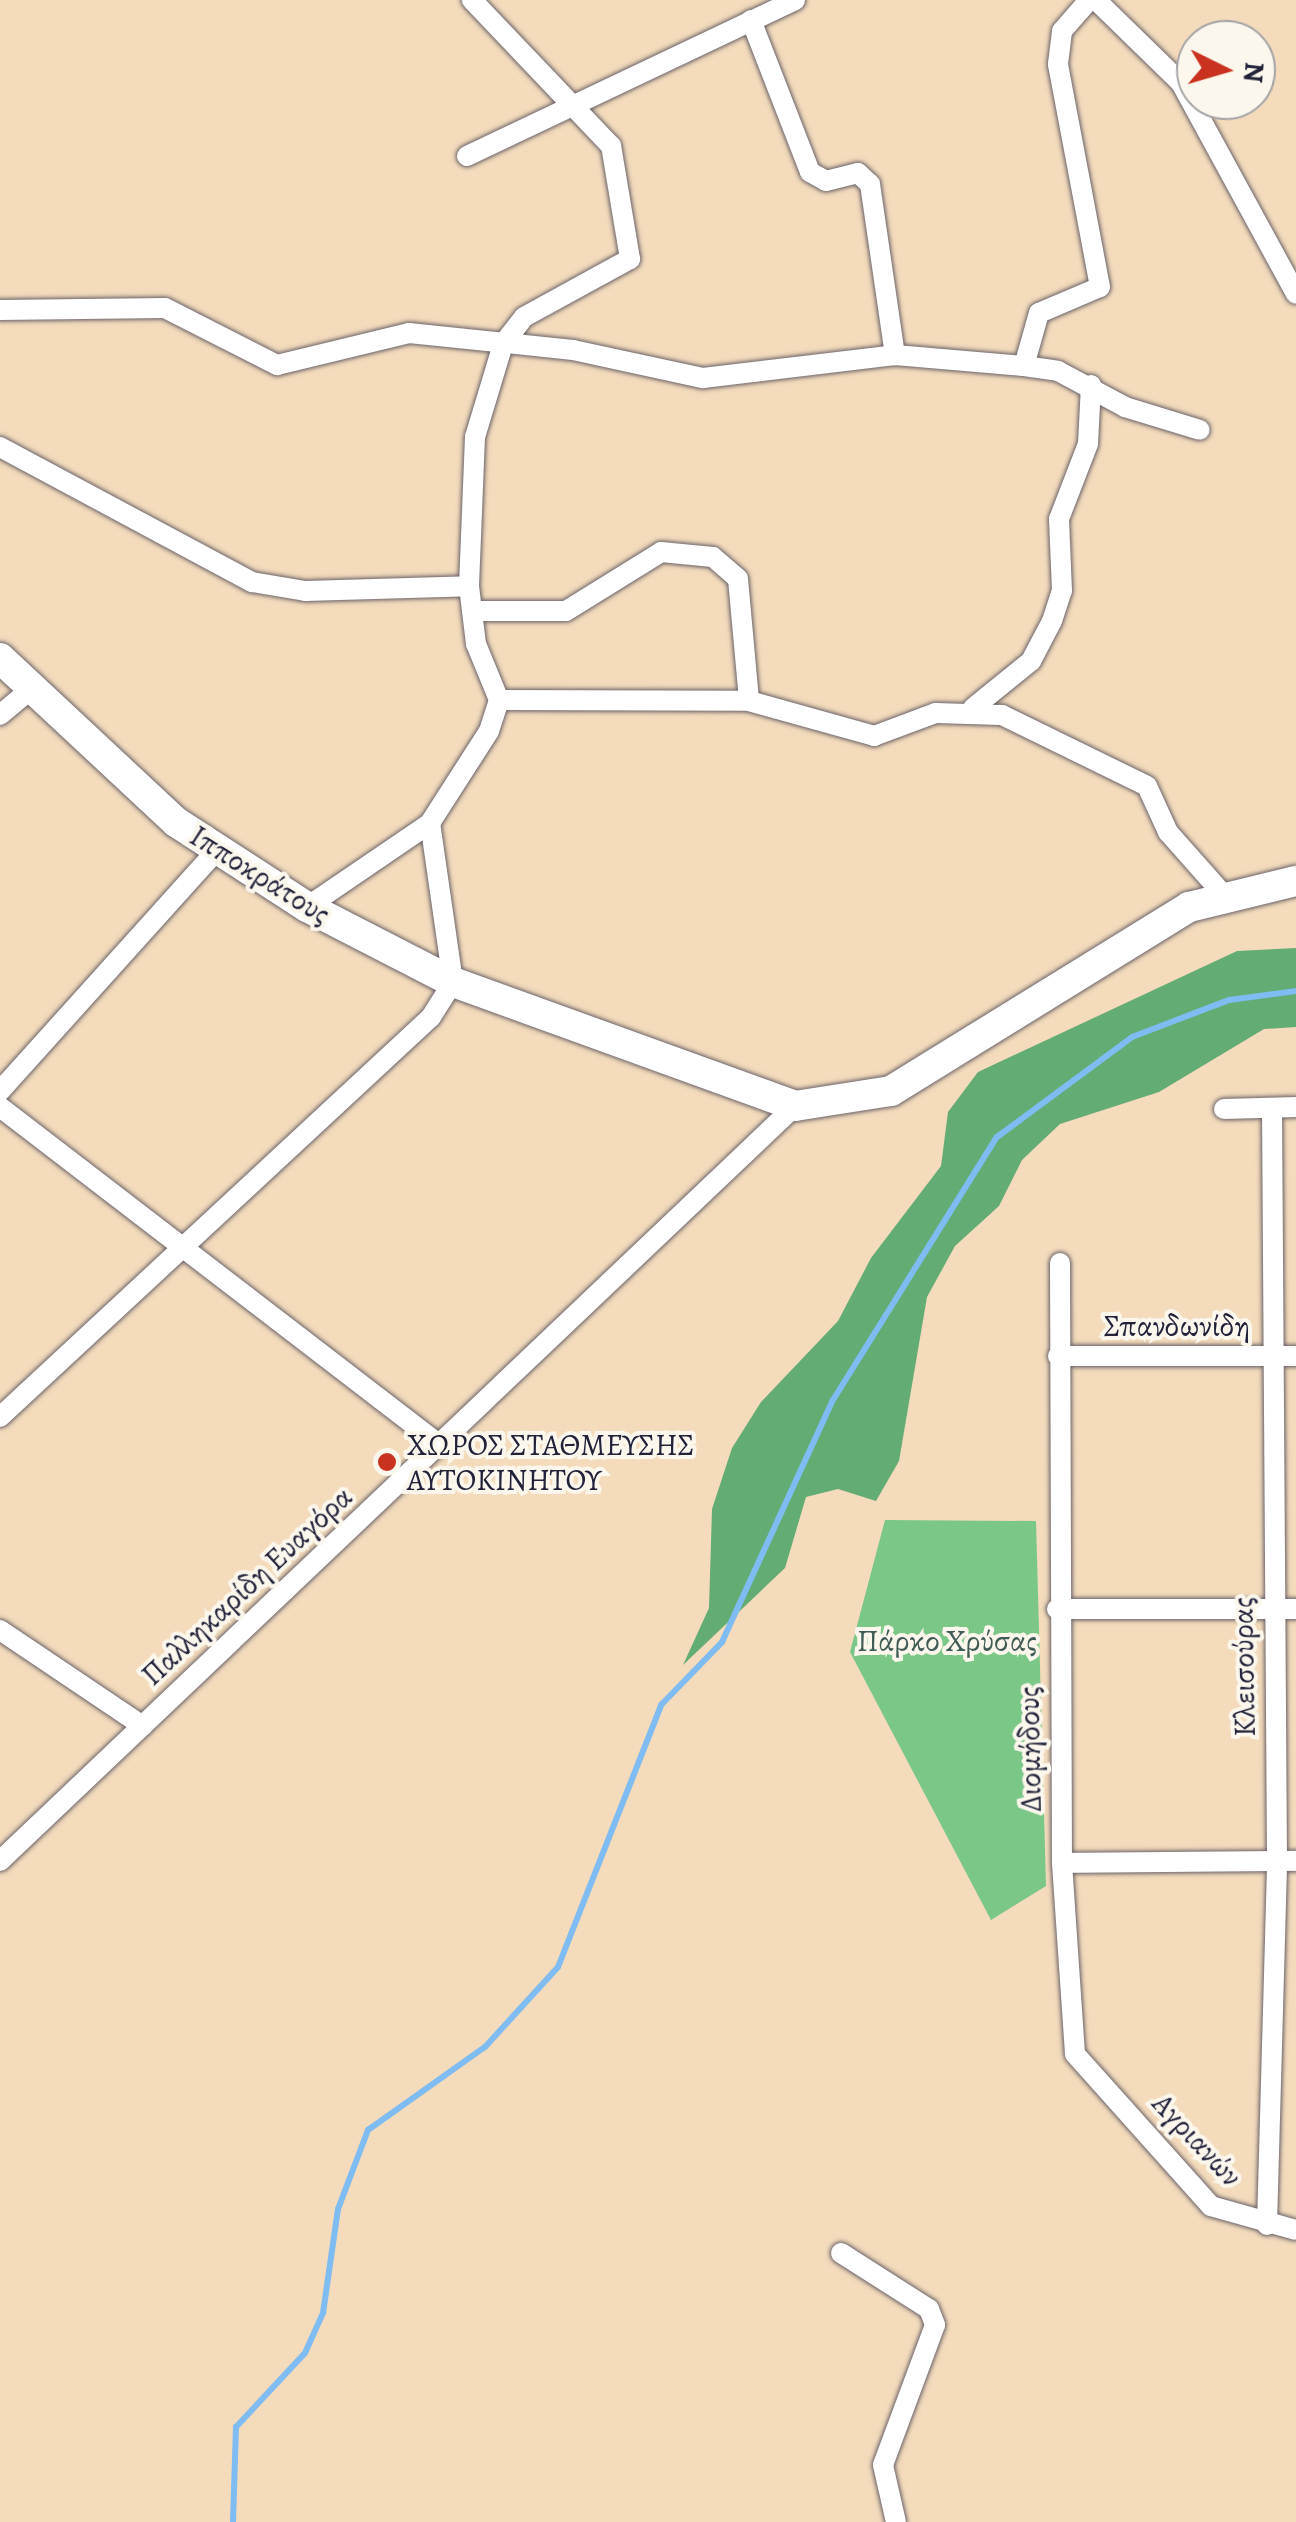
<!DOCTYPE html>
<meta charset="utf-8">
<style>
body{margin:0}
#map{position:relative;width:1296px;height:2522px;overflow:hidden;background:#f3dbbc;font-family:Alegreya,serif}
div>[style]{position:absolute}
.green>*{inset:0;background:#7ac787}
.forest>*{inset:0;background:#63ac74}
.stream>*{height:6px;margin:-3px;padding:0 3px;transform-origin:3px;border-radius:3px;background:#7ebcf1}
.roads{filter:drop-shadow(0 0 2px #6b6368) drop-shadow(0 0 2px #6b6368)}
.street>*{height:20px;margin:-10px;padding:0 10px;transform-origin:10px;border-radius:10px;background:#fff}
.secondary>*{height:30px;margin:-15px;padding:0 15px;transform-origin:15px;border-radius:15px;background:#fff}
.dots>*{width:28px;height:28px;translate:-50% -50%;box-sizing:border-box;border:5px solid #fbf7ec;border-radius:50%}
span{translate:-50% -50%;white-space:nowrap;text-align:center;line-height:1.15;-webkit-text-stroke:8px #fbf7ec;paint-order:stroke}
.street-label{font-size:30px;color:#22223b}
.poi-label{font-size:30px;color:#22223b}
.left{translate:0 -50%;text-align:left}
.park-label{font-size:30px;color:#415c56}
.north{position:absolute;left:1176px;top:20px;width:100px;height:100px;box-sizing:border-box;background:#fbf7ec;border:2px solid #a4a2a5;border-radius:50%;rotate:95deg;font-size:28px;font-weight:700;line-height:40px;text-align:center;color:#22223b}
.north::after{content:'';display:block;margin:auto;width:35px;height:45px;background:#c8321e;clip-path:polygon(50% 0,100% 100%,50% 72%,0 100%)}
</style>
<div id="map">
<div class="green">
<i style="clip-path:polygon(885px 1520px,1036px 1521px,1046px 1886px,991px 1920px,850px 1652px)"></i>
</div>
<div class="forest">
<i style="clip-path:polygon(1296px 948px,1296px 1027px,1264px 1029px,1159px 1092px,1060px 1124px,1022px 1160px,999px 1206px,955px 1246px,927px 1297px,899px 1461px,876px 1501px,838px 1489px,806px 1497px,785px 1568px,683px 1665px,709px 1608px,712px 1509px,732px 1448px,761px 1402px,838px 1321px,871px 1258px,941px 1166px,948px 1112px,978px 1072px,1237px 951px)"></i>
</div>
<div class="stream">
<i style="left:233px;top:2522px;width:95px;rotate:-88.2deg"></i>
<i style="left:236px;top:2427px;width:101px;rotate:-47deg"></i>
<i style="left:305px;top:2353px;width:44px;rotate:-65.8deg"></i>
<i style="left:323px;top:2313px;width:105px;rotate:-81.8deg"></i>
<i style="left:338px;top:2209px;width:85px;rotate:-69.2deg"></i>
<i style="left:368px;top:2130px;width:143px;rotate:-35.4deg"></i>
<i style="left:485px;top:2047px;width:108px;rotate:-47.6deg"></i>
<i style="left:558px;top:1967px;width:282px;rotate:-68.5deg"></i>
<i style="left:661px;top:1705px;width:88px;rotate:-45.9deg"></i>
<i style="left:722px;top:1642px;width:266px;rotate:-65.4deg"></i>
<i style="left:833px;top:1400px;width:310px;rotate:-58.1deg"></i>
<i style="left:997px;top:1137px;width:168px;rotate:-36.5deg"></i>
<i style="left:1132px;top:1037px;width:104px;rotate:-20.9deg"></i>
<i style="left:1229px;top:1000px;width:68px;rotate:-7.7deg"></i>
</div>
<div class="roads">
<div class="street">
<i style="left:1096px;top:0;width:119px;rotate:44.3deg"></i>
<i style="left:1181px;top:83px;width:240px;rotate:61.4deg"></i>
<i style="left:751px;top:20px;width:163px;rotate:68.8deg"></i>
<i style="left:810px;top:172px;width:18px;rotate:29deg"></i>
<i style="left:826px;top:181px;width:33px;rotate:-14deg"></i>
<i style="left:858px;top:173px;width:16px;rotate:43deg"></i>
<i style="left:870px;top:184px;width:173px;rotate:81.7deg"></i>
<i style="left:467px;top:156px;width:363px;rotate:-25.4deg"></i>
<i style="left:0;top:310px;width:165px;rotate:-0.7deg"></i>
<i style="left:165px;top:308px;width:126px;rotate:27deg"></i>
<i style="left:277px;top:365px;width:136px;rotate:-13.6deg"></i>
<i style="left:409px;top:333px;width:165px;rotate:5.9deg"></i>
<i style="left:573px;top:350px;width:133px;rotate:12.2deg"></i>
<i style="left:703px;top:378px;width:193px;rotate:-6.8deg"></i>
<i style="left:895px;top:355px;width:129px;rotate:4.9deg"></i>
<i style="left:1024px;top:366px;width:55px;rotate:-74.2deg"></i>
<i style="left:1039px;top:313px;width:66px;rotate:-23.1deg"></i>
<i style="left:1100px;top:287px;width:227px;rotate:-100.7deg"></i>
<i style="left:1058px;top:64px;width:33px;rotate:-83deg"></i>
<i style="left:1062px;top:31px;width:41px;rotate:-48.9deg"></i>
<i style="left:1024px;top:366px;width:34px;rotate:8deg"></i>
<i style="left:1058px;top:371px;width:76px;rotate:28.2deg"></i>
<i style="left:1125px;top:407px;width:78px;rotate:17deg"></i>
<i style="left:0;top:447px;width:286px;rotate:28.2deg"></i>
<i style="left:252px;top:582px;width:54px;rotate:9.6deg"></i>
<i style="left:305px;top:591px;width:164px;rotate:-1.7deg"></i>
<i style="left:472px;top:611px;width:94px"></i>
<i style="left:566px;top:611px;width:112px;rotate:-31.8deg"></i>
<i style="left:661px;top:552px;width:52px;rotate:5.5deg"></i>
<i style="left:713px;top:557px;width:33px;rotate:41deg"></i>
<i style="left:738px;top:579px;width:122px;rotate:84.8deg"></i>
<i style="left:499px;top:700px;width:250px;rotate:0.2deg"></i>
<i style="left:749px;top:701px;width:130px;rotate:15.6deg"></i>
<i style="left:874px;top:736px;width:66px;rotate:-20.4deg"></i>
<i style="left:936px;top:713px;width:66px;rotate:1.7deg"></i>
<i style="left:1002px;top:715px;width:161px;rotate:26.1deg"></i>
<i style="left:1147px;top:786px;width:51px;rotate:65.5deg"></i>
<i style="left:1168px;top:832px;width:81px;rotate:48.5deg"></i>
<i style="left:973px;top:708px;width:75px;rotate:-39deg"></i>
<i style="left:1031px;top:661px;width:45px;rotate:-62.3deg"></i>
<i style="left:1052px;top:621px;width:32px;rotate:-72deg"></i>
<i style="left:1062px;top:591px;width:72px;rotate:-92.4deg"></i>
<i style="left:1059px;top:519px;width:80px;rotate:-68.9deg"></i>
<i style="left:1088px;top:444px;width:59px;rotate:-87.1deg"></i>
<i style="left:0;top:715px;width:39px;rotate:-40deg"></i>
<i style="left:307px;top:907px;width:149px;rotate:-34.3deg"></i>
<i style="left:430px;top:823px;width:109px;rotate:-57.3deg"></i>
<i style="left:489px;top:731px;width:33px;rotate:-72deg"></i>
<i style="left:499px;top:700px;width:61px;rotate:-112.3deg"></i>
<i style="left:476px;top:644px;width:58px;rotate:-96.9deg"></i>
<i style="left:469px;top:586px;width:149px;rotate:-87.7deg"></i>
<i style="left:475px;top:437px;width:97px;rotate:-73.2deg"></i>
<i style="left:503px;top:344px;width:34px;rotate:-52deg"></i>
<i style="left:524px;top:317px;width:121px;rotate:-28.7deg"></i>
<i style="left:630px;top:259px;width:115px;rotate:-99.5deg"></i>
<i style="left:611px;top:146px;width:202px;rotate:-133.6deg"></i>
<i style="left:0;top:1091px;width:321px;rotate:-48deg"></i>
<i style="left:0;top:1107px;width:555px;rotate:37.53deg"></i>
<i style="left:1224px;top:1109px;width:72px;rotate:-1.6deg"></i>
<i style="left:1060px;top:1263px;width:600px;rotate:89.81deg"></i>
<i style="left:1062px;top:1863px;width:191px;rotate:86.1deg"></i>
<i style="left:1075px;top:2054px;width:204px;rotate:48.2deg"></i>
<i style="left:1211px;top:2206px;width:88px;rotate:15.8deg"></i>
<i style="left:1058px;top:1356px;width:238px"></i>
<i style="left:0;top:1417px;width:588px;rotate:-42.86deg"></i>
<i style="left:431px;top:1017px;width:41px;rotate:-57.8deg"></i>
<i style="left:453px;top:982px;width:161px;rotate:-98.2deg"></i>
<i style="left:1057px;top:1609px;width:239px"></i>
<i style="left:0;top:1630px;width:172px;rotate:33.9deg"></i>
<i style="left:0;top:1861px;width:1096px;rotate:-43.52deg"></i>
<i style="left:1062px;top:1863px;width:234px;rotate:-0.5deg"></i>
<i style="left:1267px;top:2225px;width:364px;rotate:-88.4deg"></i>
<i style="left:1277px;top:1861px;width:753px;rotate:-90.38deg"></i>
<i style="left:841px;top:2253px;width:104px;rotate:32.5deg"></i>
<i style="left:929px;top:2309px;width:17px;rotate:69deg"></i>
<i style="left:935px;top:2325px;width:149px;rotate:110.4deg"></i>
<i style="left:883px;top:2465px;width:58px;rotate:77.2deg"></i>
</div>
<div class="secondary">
<i style="left:0;top:658px;width:241px;rotate:43deg"></i>
<i style="left:176px;top:822px;width:156px;rotate:33deg"></i>
<i style="left:307px;top:907px;width:164px;rotate:27.2deg"></i>
<i style="left:453px;top:982px;width:364px;rotate:19.9deg"></i>
<i style="left:795px;top:1106px;width:97px;rotate:-8.9deg"></i>
<i style="left:891px;top:1091px;width:350px;rotate:-31.7deg"></i>
<i style="left:1189px;top:907px;width:110px;rotate:-13.7deg"></i>
</div>
</div>
<div class="dots">
<i style="left:387px;top:1462px;background:#c8321e"></i>
</div>
<div class="street-label">
<span style="left:260px;top:875px;rotate:32deg">Ιπποκράτους</span>
<span style="left:1177px;top:1326px">Σπανδωνίδη</span>
<span style="left:247px;top:1586px;rotate:-43deg">Παλληκαρίδη Ευαγόρα</span>
<span style="left:1244px;top:1667px;rotate:-91deg">Κλεισούρας</span>
<span style="left:1030px;top:1749px;rotate:-91deg">Διομήδους</span>
<span style="left:1197px;top:2140px;rotate:47deg">Αγριανών</span>
</div>
<div class="poi-label">
<span class="left" style="left:407px;top:1462px">ΧΩΡΟΣ ΣΤΑΘΜΕΥΣΗΣ<br>ΑΥΤΟΚΙΝΗΤΟΥ</span>
</div>
<div class="park-label">
<span style="left:947px;top:1641px">Πάρκο Χρύσας</span>
</div>
<div class="north">N</div>
</div>
